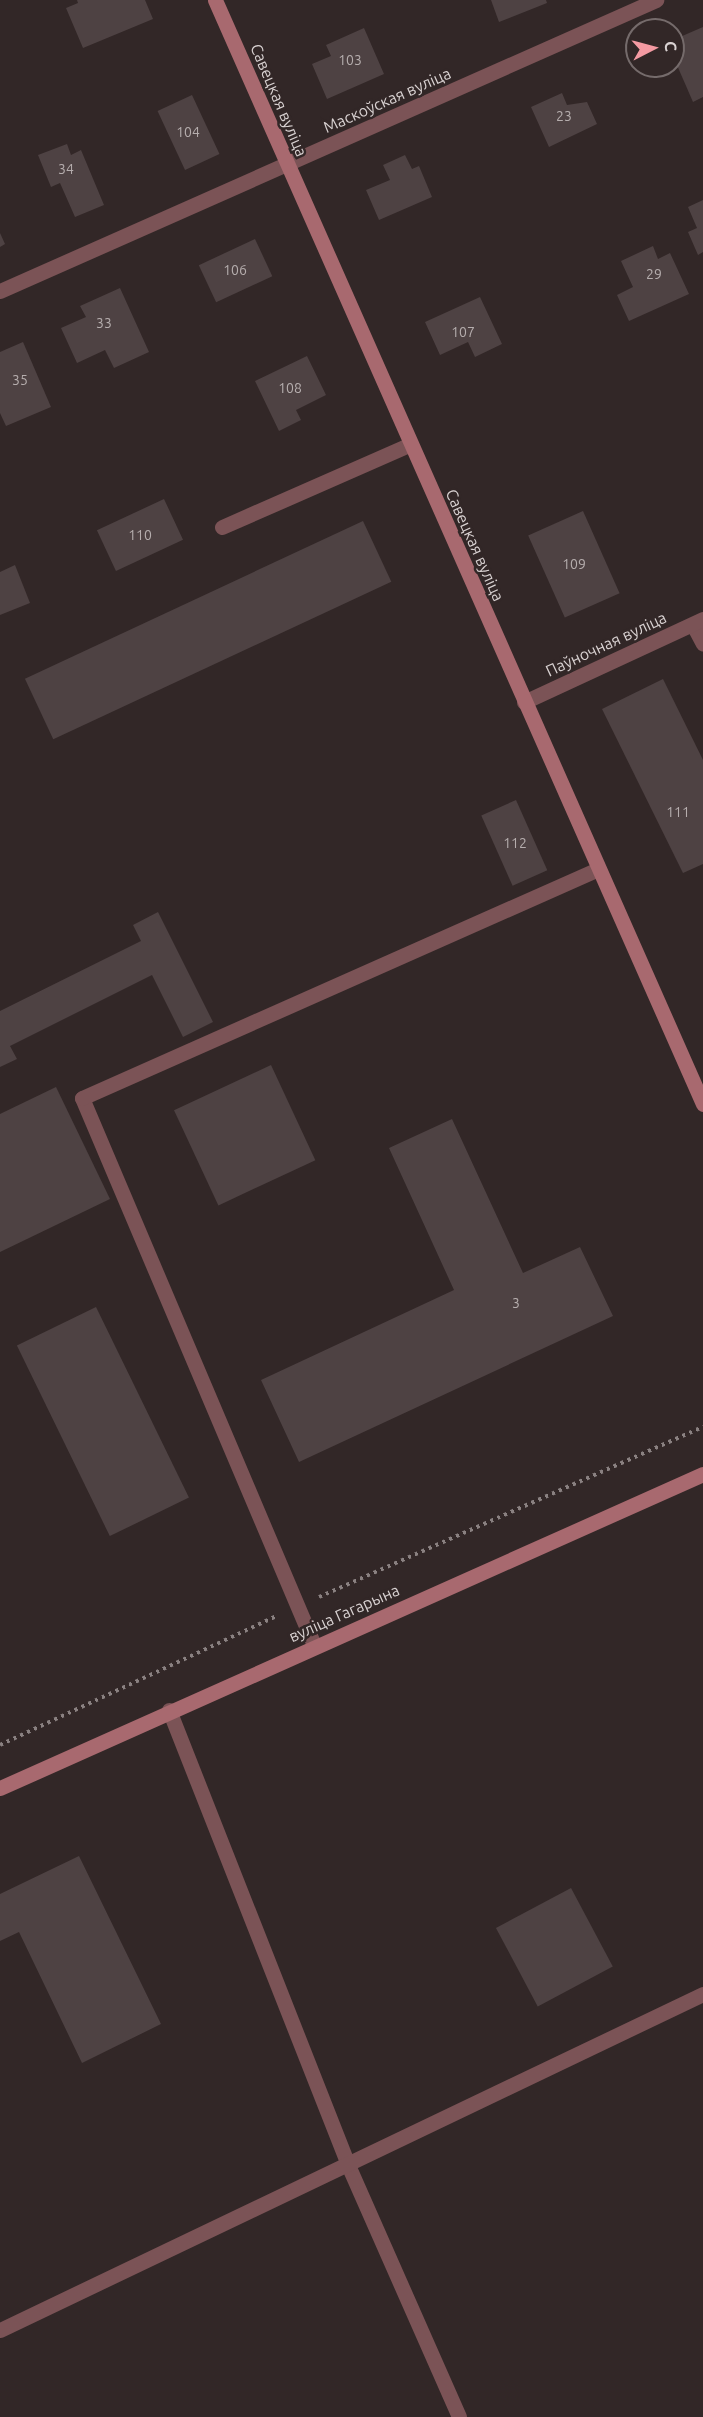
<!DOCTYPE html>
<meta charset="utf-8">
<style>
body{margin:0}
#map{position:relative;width:703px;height:2417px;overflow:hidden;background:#322727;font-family:Ubuntu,sans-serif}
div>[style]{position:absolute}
.building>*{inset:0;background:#4e4243;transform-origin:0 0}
.path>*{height:4px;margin-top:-2px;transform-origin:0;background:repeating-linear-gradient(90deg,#8a8181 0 3px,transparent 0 7.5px)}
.lane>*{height:15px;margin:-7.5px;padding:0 7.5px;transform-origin:7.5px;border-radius:7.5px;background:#7b5356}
.street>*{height:15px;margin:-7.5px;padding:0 7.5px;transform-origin:7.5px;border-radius:7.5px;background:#7b5356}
.secondary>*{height:15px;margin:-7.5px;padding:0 7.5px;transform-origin:7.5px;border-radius:7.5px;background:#a8696f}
span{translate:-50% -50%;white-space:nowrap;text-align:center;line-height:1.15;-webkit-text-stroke:5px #322727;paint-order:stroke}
.number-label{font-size:14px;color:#b6aeae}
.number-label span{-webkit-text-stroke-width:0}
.street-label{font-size:16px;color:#d9d2d2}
.north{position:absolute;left:625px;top:18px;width:60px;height:60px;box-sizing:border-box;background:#322727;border:2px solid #756b6b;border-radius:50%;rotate:84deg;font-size:16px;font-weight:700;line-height:24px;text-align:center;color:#d9d2d2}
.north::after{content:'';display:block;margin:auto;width:21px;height:27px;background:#f49aa2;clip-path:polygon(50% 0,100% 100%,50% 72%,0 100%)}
</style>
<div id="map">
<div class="building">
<i style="clip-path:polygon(77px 0,145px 0,153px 19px,83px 48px,66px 8px,78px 3px)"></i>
<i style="clip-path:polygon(491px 0,546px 0,547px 3px,499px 22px)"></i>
<i style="clip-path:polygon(703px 27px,703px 97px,693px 102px,673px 56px,673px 40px)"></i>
<i style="clip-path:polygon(364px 28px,384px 74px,327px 99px,312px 64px,331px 56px,326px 45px)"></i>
<i style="clip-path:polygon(562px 93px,567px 105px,587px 102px,597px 124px,549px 147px,531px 107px)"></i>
<i style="left:192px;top:95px;width:65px;height:38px;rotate:65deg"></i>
<i style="clip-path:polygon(67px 144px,71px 155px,81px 150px,104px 205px,75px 217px,60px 183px,51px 187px,38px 155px)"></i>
<i style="clip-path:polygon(405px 155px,412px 169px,419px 166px,432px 197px,379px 220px,366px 190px,390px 180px,383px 165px)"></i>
<i style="clip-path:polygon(703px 200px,703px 252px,698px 255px,688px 232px,697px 228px,688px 207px)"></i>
<i style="clip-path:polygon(0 233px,5px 244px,0 247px)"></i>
<i style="left:255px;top:239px;width:41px;height:62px;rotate:65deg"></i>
<i style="clip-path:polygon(653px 246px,658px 259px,670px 253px,689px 294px,629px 321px,617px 295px,633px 287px,621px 261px)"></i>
<i style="clip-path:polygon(120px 288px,149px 352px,114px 368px,105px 350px,77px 363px,61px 328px,86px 317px,80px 306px)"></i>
<i style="clip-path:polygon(480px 297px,502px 344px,475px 357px,468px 342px,440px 355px,425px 322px)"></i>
<i style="clip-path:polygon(23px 342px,51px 407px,6px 426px,0 413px,0 352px)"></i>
<i style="clip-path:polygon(307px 356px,326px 395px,296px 410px,301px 420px,279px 431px,255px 381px)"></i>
<i style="left:164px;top:499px;width:45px;height:74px;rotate:65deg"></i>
<i style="left:583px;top:511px;width:90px;height:60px;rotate:66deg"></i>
<i style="left:363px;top:521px;width:67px;height:373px;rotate:65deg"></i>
<i style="clip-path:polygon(15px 565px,30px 603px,0 615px,0 572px)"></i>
<i style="clip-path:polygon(663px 679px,703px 760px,703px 864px,683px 873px,602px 709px)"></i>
<i style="left:516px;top:800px;width:77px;height:38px;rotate:66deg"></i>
<i style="clip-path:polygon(158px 912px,213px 1022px,183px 1037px,152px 975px,10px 1046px,17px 1059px,0 1067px,0 1011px,141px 941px,133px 925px)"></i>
<i style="left:271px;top:1065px;width:105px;height:107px;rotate:65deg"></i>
<i style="clip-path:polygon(56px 1087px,110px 1199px,0 1252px,0 1114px)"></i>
<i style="clip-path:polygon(452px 1119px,523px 1273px,580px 1247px,613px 1316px,299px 1462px,261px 1380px,454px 1290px,389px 1148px)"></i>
<i style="left:96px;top:1307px;width:212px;height:88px;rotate:64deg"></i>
<i style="clip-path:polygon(79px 1856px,161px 2024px,82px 2063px,19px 1932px,0 1941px,0 1894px)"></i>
<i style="left:571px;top:1888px;width:89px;height:85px;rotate:62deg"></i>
</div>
<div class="path">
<i style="left:319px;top:1597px;width:420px;rotate:-23.9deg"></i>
<i style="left:0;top:1745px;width:306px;rotate:-25deg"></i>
</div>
<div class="lane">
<i style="left:222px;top:527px;width:206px;rotate:-23.7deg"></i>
<i style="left:693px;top:625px;width:21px;rotate:62deg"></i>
<i style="left:314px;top:1645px;width:594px;rotate:-112.98deg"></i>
<i style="left:82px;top:1098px;width:565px;rotate:-23.93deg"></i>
<i style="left:169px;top:1710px;width:489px;rotate:68.5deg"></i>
<i style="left:348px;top:2165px;width:275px;rotate:66.2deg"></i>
<i style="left:0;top:2330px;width:779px;rotate:-25.55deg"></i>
</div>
<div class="street">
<i style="left:0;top:291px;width:718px;rotate:-23.92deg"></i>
<i style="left:524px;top:702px;width:197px;rotate:-24.9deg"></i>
</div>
<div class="secondary">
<i style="left:215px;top:0;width:1207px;rotate:66.15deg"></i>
<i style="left:0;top:1788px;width:770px;rotate:-24.07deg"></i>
</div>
<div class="number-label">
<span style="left:350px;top:60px">103</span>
<span style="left:564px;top:116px">23</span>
<span style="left:188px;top:132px">104</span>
<span style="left:66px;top:169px">34</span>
<span style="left:235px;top:270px">106</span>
<span style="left:654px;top:274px">29</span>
<span style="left:104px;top:323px">33</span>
<span style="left:463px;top:332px">107</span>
<span style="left:20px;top:380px">35</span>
<span style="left:290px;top:388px">108</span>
<span style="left:140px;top:535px">110</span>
<span style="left:574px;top:564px">109</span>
<span style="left:678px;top:812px">111</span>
<span style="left:515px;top:843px">112</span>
<span style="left:516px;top:1303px">3</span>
</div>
<div class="street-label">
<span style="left:279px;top:100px;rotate:67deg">Савецкая вуліца</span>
<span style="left:387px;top:100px;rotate:-24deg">Маскоўская вуліца</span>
<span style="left:475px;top:545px;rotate:66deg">Савецкая вуліца</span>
<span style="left:606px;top:644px;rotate:-25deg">Паўночная вуліца</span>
<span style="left:344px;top:1613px;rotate:-24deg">вуліца Гагарына</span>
</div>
<div class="north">С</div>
</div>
